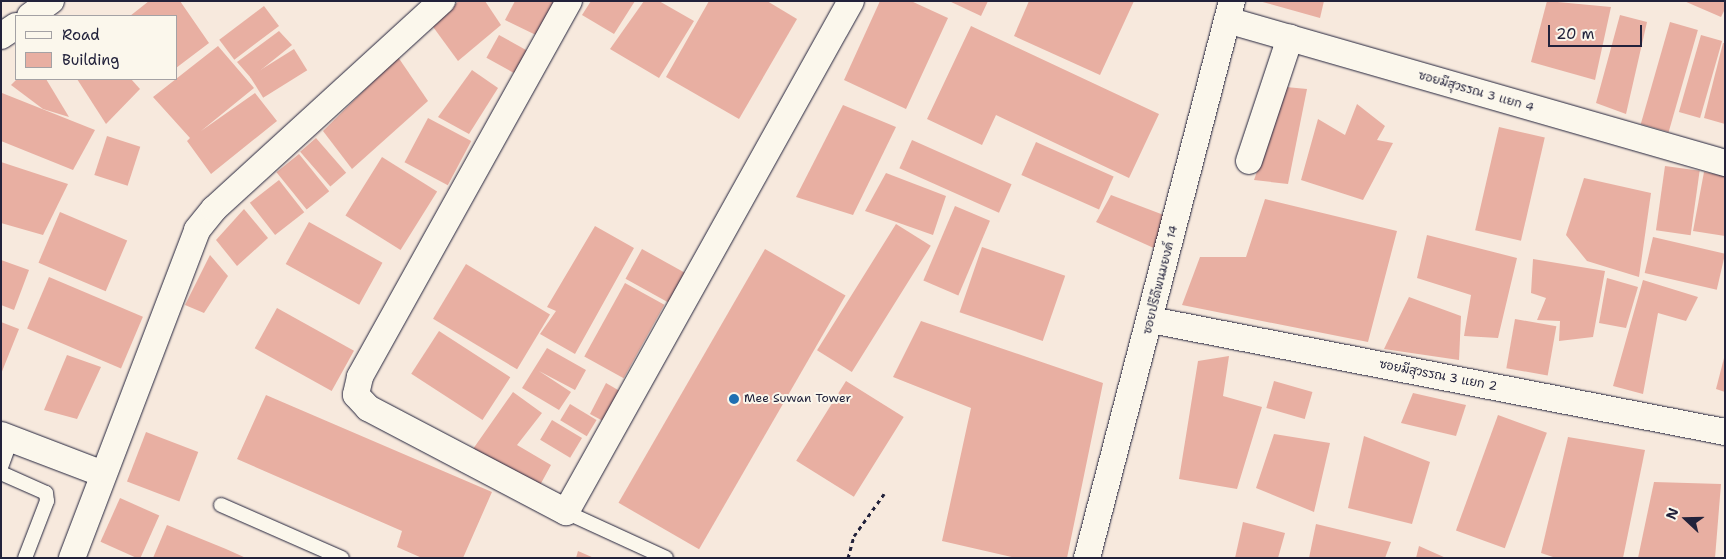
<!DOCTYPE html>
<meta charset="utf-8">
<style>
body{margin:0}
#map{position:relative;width:1726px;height:559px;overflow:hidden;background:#f7e9dd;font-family:"Shantell Sans","Playpen Sans Thai",sans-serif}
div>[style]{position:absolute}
.building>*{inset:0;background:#e8afa2;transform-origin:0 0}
.path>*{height:3px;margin-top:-1.5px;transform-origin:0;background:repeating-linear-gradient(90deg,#22223b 0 4px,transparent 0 8px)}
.roads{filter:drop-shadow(0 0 1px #22223b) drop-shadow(0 0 1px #22223b)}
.service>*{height:14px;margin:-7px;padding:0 7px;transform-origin:7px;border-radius:7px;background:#fbf7ec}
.minor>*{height:26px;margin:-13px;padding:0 13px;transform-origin:13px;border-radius:13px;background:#fbf7ec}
.dots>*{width:14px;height:14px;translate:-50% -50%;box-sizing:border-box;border:2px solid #fbf7ec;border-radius:50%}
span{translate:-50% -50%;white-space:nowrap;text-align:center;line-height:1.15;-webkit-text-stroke:4px #fbf7ec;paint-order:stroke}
.street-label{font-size:12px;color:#22223b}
.poi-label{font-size:12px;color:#22223b}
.left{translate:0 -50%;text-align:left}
.frame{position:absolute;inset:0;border:2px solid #22223b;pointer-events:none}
.legend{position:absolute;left:15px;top:15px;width:162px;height:65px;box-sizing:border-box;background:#fbf7ec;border:1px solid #a4a2a5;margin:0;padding:6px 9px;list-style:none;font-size:15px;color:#22223b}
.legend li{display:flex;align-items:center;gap:10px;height:25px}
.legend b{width:25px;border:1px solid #a4a2a5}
.north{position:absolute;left:1661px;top:494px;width:50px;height:50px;-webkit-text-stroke:4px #fbf7ec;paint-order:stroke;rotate:291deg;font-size:14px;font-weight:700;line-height:20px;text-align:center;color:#22223b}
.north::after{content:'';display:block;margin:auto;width:18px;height:22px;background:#22223b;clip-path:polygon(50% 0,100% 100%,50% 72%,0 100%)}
.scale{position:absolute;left:1548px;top:25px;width:94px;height:22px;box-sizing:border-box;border:2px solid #22223b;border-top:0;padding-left:6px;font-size:15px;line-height:18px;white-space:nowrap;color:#22223b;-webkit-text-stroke:4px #fbf7ec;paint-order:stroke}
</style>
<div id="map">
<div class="building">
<i style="clip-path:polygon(149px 1px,180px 1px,209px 43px,176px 68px,176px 16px,130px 16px)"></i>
<i style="clip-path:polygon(459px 1px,485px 1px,501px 25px,458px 61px,431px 24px)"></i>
<i style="clip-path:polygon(515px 1px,560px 1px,540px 37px,505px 20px)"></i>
<i style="clip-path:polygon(591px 1px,635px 1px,614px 34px,582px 15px)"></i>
<i style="clip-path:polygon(644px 1px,659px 1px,694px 21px,659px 78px,610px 49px)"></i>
<i style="clip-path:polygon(709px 1px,767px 1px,797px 19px,739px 119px,666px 77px)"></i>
<i style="clip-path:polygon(880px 1px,911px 1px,948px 18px,906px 109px,844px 80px)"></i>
<i style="clip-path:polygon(949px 1px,988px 1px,981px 16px)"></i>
<i style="clip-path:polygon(1029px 1px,1134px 1px,1100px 75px,1014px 36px)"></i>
<i style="clip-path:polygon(1259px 1px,1324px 1px,1320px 18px)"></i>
<i style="clip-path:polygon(1547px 1px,1611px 7px,1595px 80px,1531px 62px)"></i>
<i style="clip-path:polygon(1684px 1px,1725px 1px,1725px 9px,1721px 17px)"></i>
<i style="left:264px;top:6px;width:25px;height:56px;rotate:53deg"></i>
<i style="clip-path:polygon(1620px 15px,1647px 22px,1626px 114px,1596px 103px)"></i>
<i style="left:1670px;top:22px;width:29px;height:106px;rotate:16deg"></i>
<i style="clip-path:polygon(971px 26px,1159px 114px,1129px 178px,996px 115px,982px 145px,927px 119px)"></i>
<i style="clip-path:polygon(279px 31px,292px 45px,251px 78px,237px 62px)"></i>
<i style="left:499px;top:35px;width:35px;height:26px;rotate:29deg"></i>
<i style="left:1701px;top:35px;width:22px;height:80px;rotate:16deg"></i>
<i style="clip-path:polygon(1723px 43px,1725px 43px,1725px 124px,1704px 118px)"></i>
<i style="clip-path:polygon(218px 46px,254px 88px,201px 131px,255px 93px,277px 121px,211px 174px,187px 141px,190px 138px,153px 97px)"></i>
<i style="left:294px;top:49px;width:25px;height:52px;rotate:58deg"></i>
<i style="clip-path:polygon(398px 57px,428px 101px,352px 169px,323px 131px)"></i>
<i style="clip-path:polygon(472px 70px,498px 88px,469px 134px,438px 117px)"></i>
<i style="clip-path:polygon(17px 79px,46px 79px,69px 117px,43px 109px,11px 85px)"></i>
<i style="clip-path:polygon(77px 79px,131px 79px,140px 89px,106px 124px)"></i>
<i style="clip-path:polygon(1286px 87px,1307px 89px,1288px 184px,1254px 180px)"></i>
<i style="clip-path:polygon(2px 93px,95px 130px,73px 170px,1px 141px)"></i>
<i style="clip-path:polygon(1357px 104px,1385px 126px,1377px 140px,1393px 143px,1363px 200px,1301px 180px,1318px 119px,1345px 135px)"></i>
<i style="clip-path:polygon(843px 105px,896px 127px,853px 215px,796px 197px)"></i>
<i style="left:428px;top:118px;width:49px;height:50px;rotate:28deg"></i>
<i style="left:1499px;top:127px;width:47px;height:106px;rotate:13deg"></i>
<i style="left:107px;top:136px;width:35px;height:41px;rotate:18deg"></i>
<i style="left:316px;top:138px;width:46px;height:21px;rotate:49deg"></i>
<i style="left:912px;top:140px;width:109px;height:31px;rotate:24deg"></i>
<i style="left:1036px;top:142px;width:85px;height:36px;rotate:24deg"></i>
<i style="left:299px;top:154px;width:48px;height:29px;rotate:51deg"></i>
<i style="left:382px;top:157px;width:65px;height:69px;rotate:32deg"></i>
<i style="clip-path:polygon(1px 162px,68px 184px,43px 235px,1px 223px)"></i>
<i style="left:1665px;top:166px;width:35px;height:65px;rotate:8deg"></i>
<i style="clip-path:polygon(1704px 172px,1725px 176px,1725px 236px,1693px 231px)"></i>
<i style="clip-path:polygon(886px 173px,946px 196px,933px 235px,865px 211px)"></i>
<i style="clip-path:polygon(1584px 178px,1651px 193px,1639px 277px,1587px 261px,1566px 235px)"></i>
<i style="left:279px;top:180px;width:41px;height:37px;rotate:52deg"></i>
<i style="clip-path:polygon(1111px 195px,1169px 217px,1156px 249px,1096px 222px)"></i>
<i style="clip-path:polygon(1265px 199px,1397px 231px,1368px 342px,1182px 305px,1200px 257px,1246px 257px)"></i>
<i style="left:955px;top:206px;width:38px;height:81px;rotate:23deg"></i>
<i style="clip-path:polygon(244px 209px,268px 238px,237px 266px,216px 240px)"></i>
<i style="left:60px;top:212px;width:73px;height:55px;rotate:23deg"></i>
<i style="left:309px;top:222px;width:84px;height:48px;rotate:29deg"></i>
<i style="left:896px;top:224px;width:41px;height:149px;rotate:32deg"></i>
<i style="clip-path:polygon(595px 226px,634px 248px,575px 354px,540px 334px,556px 311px,547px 307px)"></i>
<i style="clip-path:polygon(1427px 235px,1517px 258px,1498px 338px,1464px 336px,1471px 295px,1417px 278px)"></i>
<i style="left:1653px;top:237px;width:74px;height:37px;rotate:13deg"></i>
<i style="left:982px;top:247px;width:88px;height:69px;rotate:19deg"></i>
<i style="left:642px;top:249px;width:49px;height:34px;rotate:29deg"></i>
<i style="left:765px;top:249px;width:93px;height:293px;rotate:30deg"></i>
<i style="clip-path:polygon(210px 255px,228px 276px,204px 313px,185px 305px)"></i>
<i style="clip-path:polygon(1533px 259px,1605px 271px,1593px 337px,1559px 341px,1560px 321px,1537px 320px,1546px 298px,1531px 293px)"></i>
<i style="clip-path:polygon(1px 260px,29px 270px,14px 310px,1px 305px)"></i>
<i style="left:466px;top:264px;width:98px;height:64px;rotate:31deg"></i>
<i style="left:49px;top:277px;width:102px;height:56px;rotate:23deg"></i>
<i style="clip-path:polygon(1607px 278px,1638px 287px,1626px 328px,1599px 323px)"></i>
<i style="clip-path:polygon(1643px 280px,1698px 297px,1686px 321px,1658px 313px,1643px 394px,1613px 386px)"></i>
<i style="left:625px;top:283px;width:45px;height:84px;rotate:29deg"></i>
<i style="clip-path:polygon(1409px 297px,1461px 316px,1459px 360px,1384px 349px)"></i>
<i style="left:277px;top:308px;width:88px;height:46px;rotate:29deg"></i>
<i style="left:1515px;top:319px;width:42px;height:50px;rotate:10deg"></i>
<i style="clip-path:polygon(921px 321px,1103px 383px,1067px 558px,1016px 558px,942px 541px,971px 408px,893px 377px)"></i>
<i style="clip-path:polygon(1px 322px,19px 329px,1px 374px)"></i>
<i style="left:439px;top:331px;width:85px;height:51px;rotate:33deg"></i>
<i style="clip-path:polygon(547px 348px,586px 370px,575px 390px,539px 371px,571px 392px,559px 410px,522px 388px)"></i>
<i style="clip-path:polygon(67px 355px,101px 367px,77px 419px,44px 410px)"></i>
<i style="clip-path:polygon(1229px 356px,1223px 396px,1262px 407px,1237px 489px,1179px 479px,1198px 361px)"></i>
<i style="clip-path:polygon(1724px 358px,1725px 358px,1725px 392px,1716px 389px)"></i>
<i style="left:846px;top:381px;width:68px;height:94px;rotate:32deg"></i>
<i style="left:1274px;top:381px;width:40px;height:28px;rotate:16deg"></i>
<i style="clip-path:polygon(606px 383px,630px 397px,603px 421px,590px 414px)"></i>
<i style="clip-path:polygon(513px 392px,542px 413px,517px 445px,551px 465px,539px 487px,473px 449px)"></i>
<i style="clip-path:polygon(1413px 393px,1466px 405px,1456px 436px,1401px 423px)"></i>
<i style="clip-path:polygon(266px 395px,492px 492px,463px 558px,422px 558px,397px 547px,402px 531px,237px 459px)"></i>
<i style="left:570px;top:404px;width:31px;height:19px;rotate:31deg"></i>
<i style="left:1498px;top:415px;width:52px;height:123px;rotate:20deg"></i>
<i style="left:552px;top:420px;width:35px;height:23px;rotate:31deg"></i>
<i style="left:146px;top:432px;width:56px;height:53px;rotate:21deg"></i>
<i style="clip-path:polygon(1274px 434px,1330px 443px,1314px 512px,1256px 488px)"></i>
<i style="clip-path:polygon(1364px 436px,1430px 462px,1412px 524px,1348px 508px)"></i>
<i style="clip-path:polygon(1568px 437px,1645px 450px,1623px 558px,1556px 558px,1541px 553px)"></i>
<i style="clip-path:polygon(1654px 482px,1721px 484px,1715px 558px,1638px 558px)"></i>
<i style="left:120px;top:498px;width:43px;height:48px;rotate:24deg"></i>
<i style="clip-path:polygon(1243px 522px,1285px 533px,1278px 558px,1235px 558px)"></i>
<i style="clip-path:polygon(1316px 524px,1391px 542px,1385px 558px,1309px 558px)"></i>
<i style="clip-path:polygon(167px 525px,226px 549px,246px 558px,153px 558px)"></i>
<i style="clip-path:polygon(1419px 546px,1446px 558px,1416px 558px)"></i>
<i style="clip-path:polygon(578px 551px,594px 558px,576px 558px)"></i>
</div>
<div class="path">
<i style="left:848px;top:558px;width:23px;rotate:-75deg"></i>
<i style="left:854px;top:536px;width:52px;rotate:-54.5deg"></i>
</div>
<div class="roads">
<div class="service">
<i style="left:1px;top:467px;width:30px;rotate:-70deg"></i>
<i style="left:1px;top:473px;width:49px;rotate:24deg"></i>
<i style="left:46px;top:493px;width:8px;rotate:83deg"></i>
<i style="left:47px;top:501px;width:61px;rotate:111.1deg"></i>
<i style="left:221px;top:505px;width:132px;rotate:23.7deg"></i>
<i style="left:566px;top:512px;width:110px;rotate:24.7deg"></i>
</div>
<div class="minor">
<i style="left:569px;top:1px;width:430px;rotate:119.1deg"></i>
<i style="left:360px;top:377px;width:18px;rotate:103deg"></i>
<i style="left:356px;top:395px;width:18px;rotate:47deg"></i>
<i style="left:368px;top:408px;width:224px;rotate:27.7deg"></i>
<i style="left:566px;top:512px;width:585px;rotate:-60.85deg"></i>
<i style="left:30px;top:16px;width:26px;rotate:-36deg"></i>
<i style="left:1227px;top:20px;width:518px;rotate:16.02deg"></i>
<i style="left:1px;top:36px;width:18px;rotate:-34deg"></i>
<i style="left:1249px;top:161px;width:130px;rotate:-71.6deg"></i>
<i style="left:1151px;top:320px;width:585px;rotate:11.04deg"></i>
<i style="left:1px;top:435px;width:109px;rotate:20.9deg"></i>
<i style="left:72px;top:558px;width:351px;rotate:-69.1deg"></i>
<i style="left:197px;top:230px;width:27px;rotate:-51deg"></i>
<i style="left:214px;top:209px;width:309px;rotate:-42.4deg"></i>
<i style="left:1087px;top:558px;width:576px;rotate:-75.41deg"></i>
</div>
</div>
<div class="dots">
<i style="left:734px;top:399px;background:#1f6fb2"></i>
</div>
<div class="street-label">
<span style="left:1476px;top:92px;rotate:16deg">ซอยมีสุวรรณ 3 แยก 4</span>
<span style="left:1161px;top:280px;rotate:-76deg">ซอยปรีดีพนมยงค์ 14</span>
<span style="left:1438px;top:376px;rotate:11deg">ซอยมีสุวรรณ 3 แยก 2</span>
</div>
<div class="poi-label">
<span class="left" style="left:744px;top:399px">Mee Suwan Tower</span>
</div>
<div class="frame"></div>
<ul class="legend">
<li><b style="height:6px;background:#fbf7ec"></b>Road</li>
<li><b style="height:14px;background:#e8afa2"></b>Building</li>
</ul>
<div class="north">N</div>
<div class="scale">20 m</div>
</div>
